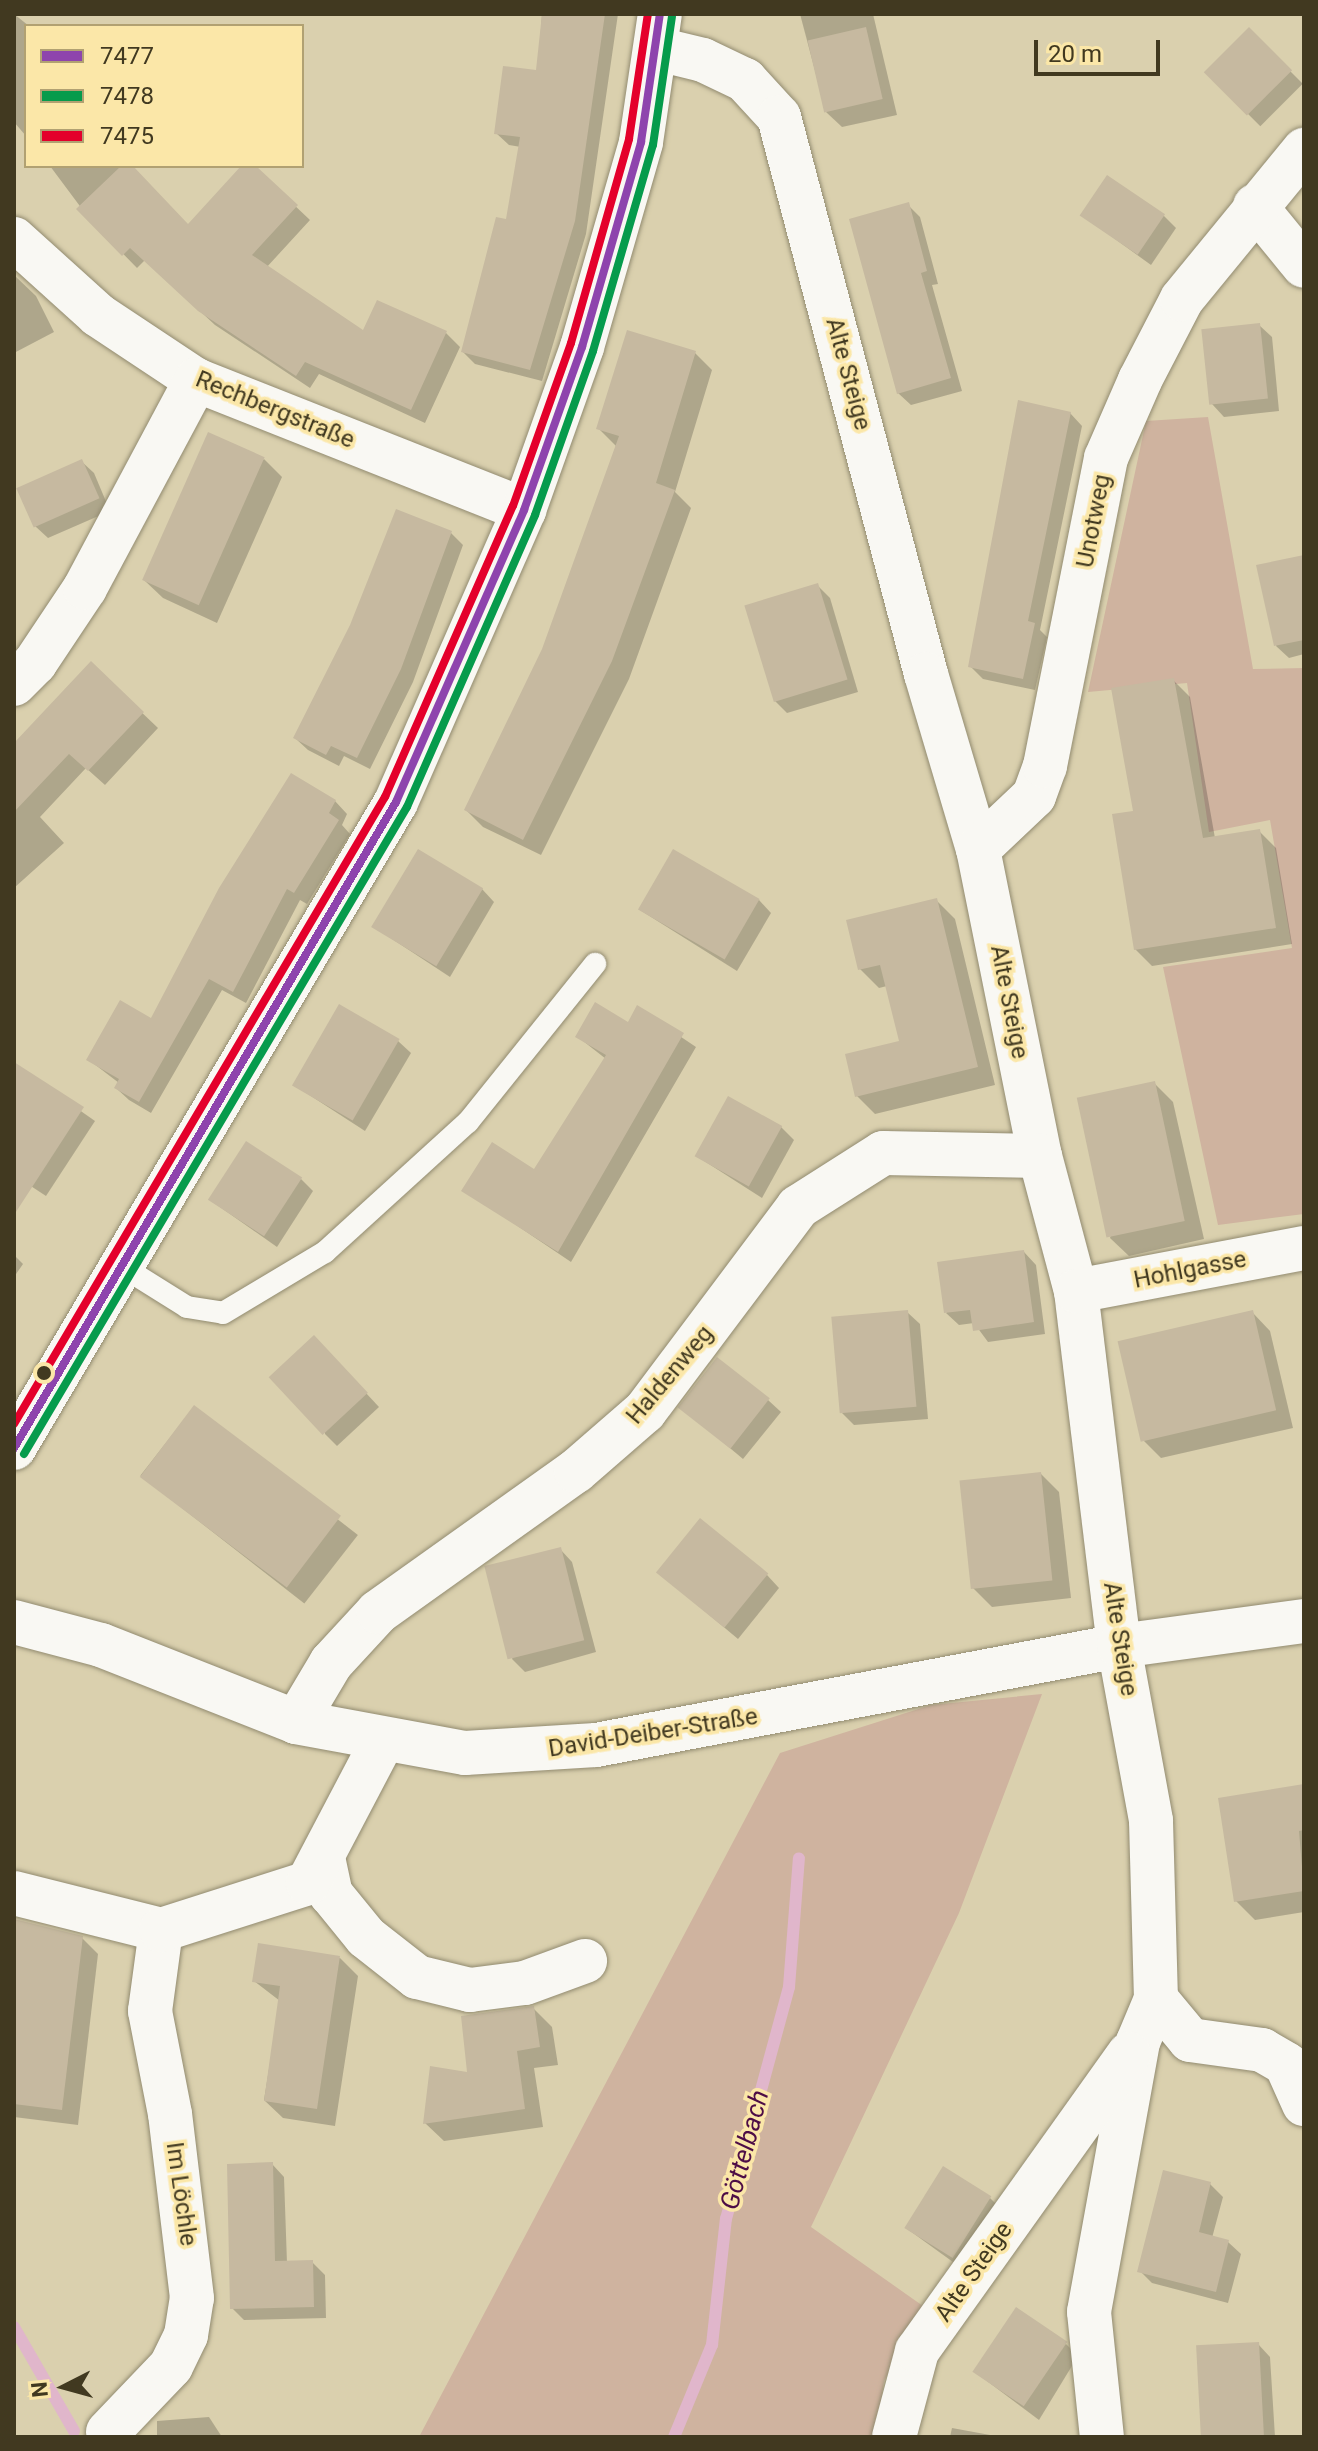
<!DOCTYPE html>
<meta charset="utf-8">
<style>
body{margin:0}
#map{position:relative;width:1318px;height:2451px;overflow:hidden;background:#dad0ae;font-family:Roboto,sans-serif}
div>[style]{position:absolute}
.green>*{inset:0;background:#cfb39f}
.shadow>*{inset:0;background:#0003;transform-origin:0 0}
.stream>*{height:12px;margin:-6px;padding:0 6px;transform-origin:6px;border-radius:6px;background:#e0b6cb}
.building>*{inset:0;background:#c6b9a0;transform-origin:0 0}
.roads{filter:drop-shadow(0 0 2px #928b70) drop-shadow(0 0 2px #928b70)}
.service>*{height:22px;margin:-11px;padding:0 11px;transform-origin:11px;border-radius:11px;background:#f9f8f3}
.minor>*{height:44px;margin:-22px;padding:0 22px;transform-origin:22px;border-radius:22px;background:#f9f8f3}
.tertiary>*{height:44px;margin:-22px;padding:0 22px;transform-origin:22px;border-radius:22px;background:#f9f8f3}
.secondary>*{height:44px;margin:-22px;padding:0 22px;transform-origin:22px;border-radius:22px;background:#f9f8f3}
.bus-1>*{height:8px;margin:-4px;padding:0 4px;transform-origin:4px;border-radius:4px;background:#8e44ad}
.bus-2>*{height:8px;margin:-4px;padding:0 4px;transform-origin:4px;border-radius:4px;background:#069b4c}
.bus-3>*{height:8px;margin:-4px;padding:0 4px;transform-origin:4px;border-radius:4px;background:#e4002b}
.dots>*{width:22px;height:22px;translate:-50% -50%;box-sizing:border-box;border:4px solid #fbe7a8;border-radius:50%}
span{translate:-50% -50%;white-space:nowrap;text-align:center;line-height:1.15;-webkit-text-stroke:7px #fbe7a8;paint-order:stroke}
.street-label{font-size:24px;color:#413920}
.water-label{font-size:26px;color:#4d0d46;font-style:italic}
.frame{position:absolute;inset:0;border:16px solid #413920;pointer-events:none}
.legend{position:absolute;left:24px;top:24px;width:280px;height:144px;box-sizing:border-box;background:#fbe7a8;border:2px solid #b1a172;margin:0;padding:10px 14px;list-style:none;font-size:24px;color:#413920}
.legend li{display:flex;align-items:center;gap:16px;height:40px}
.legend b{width:40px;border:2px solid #b1a172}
.north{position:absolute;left:24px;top:2347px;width:80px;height:80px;-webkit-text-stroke:6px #fbe7a8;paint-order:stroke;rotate:264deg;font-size:22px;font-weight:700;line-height:32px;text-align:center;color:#413920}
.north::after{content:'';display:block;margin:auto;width:28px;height:36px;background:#413920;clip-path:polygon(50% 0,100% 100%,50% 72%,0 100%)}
.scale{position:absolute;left:1034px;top:40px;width:126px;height:36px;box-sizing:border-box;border:4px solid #413920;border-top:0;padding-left:10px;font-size:24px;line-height:28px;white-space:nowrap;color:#413920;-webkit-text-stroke:6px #fbe7a8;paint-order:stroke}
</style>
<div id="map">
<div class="green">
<i style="clip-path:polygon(1208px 417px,1253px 669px,1304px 668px,1304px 1214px,1218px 1225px,1163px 967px,1292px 948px,1270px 820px,1209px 832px,1187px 683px,1088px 692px,1146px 421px)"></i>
<i style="clip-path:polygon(1042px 1694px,959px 1913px,811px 2227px,923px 2306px,884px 2381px,876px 2437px,419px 2437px,780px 1753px,931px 1705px)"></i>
</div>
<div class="shadow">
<i style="clip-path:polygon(14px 14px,29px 26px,26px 136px,14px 122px)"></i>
<i style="clip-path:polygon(542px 14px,618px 14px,586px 234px,542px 381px,475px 364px,463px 352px,507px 222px,521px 147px,509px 145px,496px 133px,538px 72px)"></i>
<i style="clip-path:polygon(800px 14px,873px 14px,897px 115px,842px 127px,826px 112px)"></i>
<i style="left:1249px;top:30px;width:76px;height:60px;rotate:45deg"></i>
<i style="clip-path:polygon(50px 166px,131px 166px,189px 227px,244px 166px,253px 166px,310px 220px,266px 268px,364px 333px,446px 333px,460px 347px,425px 423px,319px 374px,310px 388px,215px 325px,145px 260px,137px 268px,91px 221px)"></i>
<i style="clip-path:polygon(908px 205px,920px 217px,938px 284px,932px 285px,962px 391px,911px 405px,898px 393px)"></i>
<i style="clip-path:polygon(1082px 215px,1163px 215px,1176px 228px,1151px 265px)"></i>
<i style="clip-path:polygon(14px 275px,36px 296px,54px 332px,14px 353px)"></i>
<i style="clip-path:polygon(1259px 325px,1272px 337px,1279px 411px,1224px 417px,1212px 404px)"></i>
<i style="clip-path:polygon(695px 353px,712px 370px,675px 492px,691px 508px,629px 679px,541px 855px,483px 827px,466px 810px,544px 650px,616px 446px,599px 429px)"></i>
<i style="clip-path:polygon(1070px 413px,1082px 426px,1040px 630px,1047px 637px,1035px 690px,983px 679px,970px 666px)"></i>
<i style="clip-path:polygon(264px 459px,282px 477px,217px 623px,163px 598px,144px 580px)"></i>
<i style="clip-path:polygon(81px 461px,94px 473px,110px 511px,48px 538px,35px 526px)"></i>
<i style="clip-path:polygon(451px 533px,463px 545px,413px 682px,370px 769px,344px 756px,339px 766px,308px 750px,295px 738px)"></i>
<i style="clip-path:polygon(1304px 557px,1304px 654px,1289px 658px,1276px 646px)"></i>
<i style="clip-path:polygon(817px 585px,830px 598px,858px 692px,787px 713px,775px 701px)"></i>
<i style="clip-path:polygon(91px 664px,158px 728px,105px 785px,86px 768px,40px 817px,64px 843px,14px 888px,14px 760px)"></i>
<i style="clip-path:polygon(1173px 680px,1190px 697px,1215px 838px,1259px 831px,1276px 848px,1292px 944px,1152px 966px,1135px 949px,1135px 813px)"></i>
<i style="clip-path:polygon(335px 801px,347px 814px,342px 825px,350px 834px,307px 904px,300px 900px,246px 1003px,222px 990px,151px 1113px,129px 1100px,116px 1088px,119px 1083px,89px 1060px,152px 1020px)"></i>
<i style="clip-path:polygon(482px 889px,494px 902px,450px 977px,374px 927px)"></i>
<i style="clip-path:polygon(759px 900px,771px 913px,737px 971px,640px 910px)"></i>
<i style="clip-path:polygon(936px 900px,955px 919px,995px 1085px,875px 1114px,857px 1096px,901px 1042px,887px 986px,879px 988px,860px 969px)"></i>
<i style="clip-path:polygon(638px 1008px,696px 1047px,571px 1262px,464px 1190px,535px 1172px,606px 1059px,578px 1037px,629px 1024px)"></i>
<i style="clip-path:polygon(398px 1041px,411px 1053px,365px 1131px,294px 1085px)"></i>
<i style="clip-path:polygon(18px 1067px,95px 1121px,46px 1196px,14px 1175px,14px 1074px)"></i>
<i style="clip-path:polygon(1154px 1083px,1173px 1102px,1204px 1239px,1129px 1256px,1110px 1238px)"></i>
<i style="clip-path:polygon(781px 1127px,794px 1140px,762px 1198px,698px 1157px)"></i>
<i style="clip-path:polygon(301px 1179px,313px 1191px,277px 1247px,210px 1200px)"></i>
<i style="clip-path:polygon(1024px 1252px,1036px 1265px,1045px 1334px,988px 1342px,974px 1323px,959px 1325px,946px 1313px)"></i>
<i style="clip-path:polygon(14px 1255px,23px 1264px,14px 1277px)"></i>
<i style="clip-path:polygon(907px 1312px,920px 1324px,928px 1419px,854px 1425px,841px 1412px)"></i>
<i style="clip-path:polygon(1252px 1312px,1270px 1331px,1293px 1428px,1161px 1458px,1143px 1440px)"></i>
<i style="clip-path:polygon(326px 1350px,379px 1407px,337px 1446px,325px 1434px)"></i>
<i style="clip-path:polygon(768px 1400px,781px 1412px,743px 1459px,681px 1407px)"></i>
<i style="left:194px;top:1407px;width:208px;height:87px;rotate:38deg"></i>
<i style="clip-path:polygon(1041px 1474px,1059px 1492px,1071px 1598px,992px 1607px,973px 1588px)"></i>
<i style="clip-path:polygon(560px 1549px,572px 1562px,596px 1652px,525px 1672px,512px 1659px)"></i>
<i style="clip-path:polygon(658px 1572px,767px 1575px,779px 1588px,738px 1639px)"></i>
<i style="clip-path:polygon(1304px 1786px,1304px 1912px,1255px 1920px,1236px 1901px)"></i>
<i style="clip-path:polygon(14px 1924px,82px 1938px,98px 1954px,78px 2125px,14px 2117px)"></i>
<i style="clip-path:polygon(1302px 1955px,1304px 1955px,1304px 2007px,1303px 2006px)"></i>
<i style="clip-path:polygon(340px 1958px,358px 1976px,335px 2126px,283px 2118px,264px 2100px,280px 2001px,254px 1981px)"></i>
<i style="clip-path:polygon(533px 2008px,552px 2027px,558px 2065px,534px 2068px,543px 2127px,444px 2141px,425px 2123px)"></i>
<i style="clip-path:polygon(272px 2164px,284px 2177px,287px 2263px,312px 2262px,325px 2275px,326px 2318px,244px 2320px,232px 2308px)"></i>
<i style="clip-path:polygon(1210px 2184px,1223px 2197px,1212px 2238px,1228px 2242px,1241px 2254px,1228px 2303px,1152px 2283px,1140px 2271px)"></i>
<i style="clip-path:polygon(990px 2198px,1002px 2210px,964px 2270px,906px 2228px)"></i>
<i style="clip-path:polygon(1066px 2344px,1078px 2356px,1039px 2420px,975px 2372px)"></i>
<i style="clip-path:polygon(1258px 2344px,1270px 2357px,1275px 2437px,1202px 2437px)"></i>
<i style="clip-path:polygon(209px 2417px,222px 2437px,157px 2437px,157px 2421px)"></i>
<i style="clip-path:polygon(952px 2428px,1001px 2437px,950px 2437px)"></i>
</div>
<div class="stream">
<i style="left:14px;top:2327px;width:120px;rotate:60deg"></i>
<i style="left:674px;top:2437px;width:100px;rotate:-67.6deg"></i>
<i style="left:712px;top:2345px;width:127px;rotate:-83.7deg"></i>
<i style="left:726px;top:2219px;width:240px;rotate:-74.8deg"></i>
<i style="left:789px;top:1987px;width:129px;rotate:-85.6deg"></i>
</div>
<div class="building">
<i style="clip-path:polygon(542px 14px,605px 14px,575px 221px,530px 370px,461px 352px,496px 217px,506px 219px,520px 137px,494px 134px,503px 66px,536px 70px)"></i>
<i style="left:866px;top:27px;width:74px;height:60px;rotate:77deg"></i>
<i style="left:1249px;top:27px;width:61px;height:64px;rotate:45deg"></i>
<i style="clip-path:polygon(121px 166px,133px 166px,188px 224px,241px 166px,256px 166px,298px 205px,252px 255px,363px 330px,377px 300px,447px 331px,411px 410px,305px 362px,296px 376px,198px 311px,130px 248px,122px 256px,76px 209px)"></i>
<i style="left:1107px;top:175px;width:70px;height:49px;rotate:34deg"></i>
<i style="clip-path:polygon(909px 202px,927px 271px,921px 273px,951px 378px,897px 394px,849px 219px)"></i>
<i style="left:1260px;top:323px;width:76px;height:59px;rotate:84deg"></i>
<i style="clip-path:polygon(627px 330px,696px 351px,656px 483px,675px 490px,612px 661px,523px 840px,464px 810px,542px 649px,619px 436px,596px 429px)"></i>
<i style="clip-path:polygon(1018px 400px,1071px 412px,1028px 621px,1035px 623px,1023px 679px,968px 667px)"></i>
<i style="left:208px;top:432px;width:62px;height:162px;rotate:24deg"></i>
<i style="left:82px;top:459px;width:43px;height:72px;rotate:66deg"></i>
<i style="clip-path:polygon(396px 509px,452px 531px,401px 669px,357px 758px,331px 746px,326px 755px,293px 738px,350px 625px)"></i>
<i style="clip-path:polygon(1304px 555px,1304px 640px,1274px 646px,1256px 565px)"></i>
<i style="left:818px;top:583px;width:101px;height:77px;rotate:73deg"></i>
<i style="clip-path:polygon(91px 661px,144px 712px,88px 771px,69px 754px,14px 812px,14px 743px)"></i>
<i style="clip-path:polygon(1174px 678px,1203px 838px,1260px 829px,1276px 928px,1134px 950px,1112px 814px,1133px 811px,1111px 688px)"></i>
<i style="clip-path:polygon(291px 773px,336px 800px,329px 813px,339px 820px,294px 893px,287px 889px,233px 992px,209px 979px,139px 1102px,114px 1088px,119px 1079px,86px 1060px,120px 1000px,151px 1018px,219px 888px)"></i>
<i style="left:418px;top:849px;width:76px;height:91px;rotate:31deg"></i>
<i style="left:673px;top:849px;width:100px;height:70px;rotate:30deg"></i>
<i style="clip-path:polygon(937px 898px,978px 1067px,855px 1097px,845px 1054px,899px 1041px,880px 965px,858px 970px,846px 920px)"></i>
<i style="clip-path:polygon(595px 1002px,628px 1022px,637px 1005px,684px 1033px,558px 1252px,461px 1191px,492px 1142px,534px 1169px,606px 1055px,575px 1037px)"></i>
<i style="left:339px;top:1004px;width:70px;height:94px;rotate:30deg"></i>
<i style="clip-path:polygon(14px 1062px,84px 1107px,14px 1215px)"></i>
<i style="left:1155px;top:1081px;width:143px;height:80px;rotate:78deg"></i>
<i style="left:728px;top:1096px;width:62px;height:69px;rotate:29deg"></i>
<i style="left:246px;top:1141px;width:67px;height:70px;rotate:33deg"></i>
<i style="clip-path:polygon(1024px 1250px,1034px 1322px,973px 1331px,970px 1310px,944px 1313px,937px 1262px)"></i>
<i style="left:908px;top:1310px;width:97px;height:77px;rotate:85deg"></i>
<i style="left:1253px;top:1310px;width:103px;height:139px;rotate:77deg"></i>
<i style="left:314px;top:1335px;width:79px;height:62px;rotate:47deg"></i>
<i style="left:717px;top:1357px;width:67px;height:64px;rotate:38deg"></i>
<i style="left:194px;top:1405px;width:184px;height:90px;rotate:37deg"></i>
<i style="left:1041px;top:1472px;width:109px;height:82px;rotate:84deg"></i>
<i style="left:700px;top:1518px;width:88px;height:70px;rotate:39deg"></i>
<i style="left:561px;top:1547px;width:96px;height:79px;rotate:76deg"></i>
<i style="clip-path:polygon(1304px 1784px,1304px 1830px,1299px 1831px,1304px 1891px,1234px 1902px,1218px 1798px)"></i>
<i style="clip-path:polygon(14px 1919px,83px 1936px,62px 2110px,14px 2104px)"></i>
<i style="clip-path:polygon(258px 1943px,340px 1956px,317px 2109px,264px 2101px,280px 1986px,252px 1982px)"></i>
<i style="clip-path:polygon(534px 2006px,540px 2047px,517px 2051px,525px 2109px,423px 2124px,430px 2066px,467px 2072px,461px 2016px)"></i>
<i style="clip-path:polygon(273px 2162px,275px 2261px,313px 2260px,314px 2307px,230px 2309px,227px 2164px)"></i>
<i style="left:943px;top:2166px;width:57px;height:73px;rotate:32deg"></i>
<i style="clip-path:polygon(1163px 2170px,1211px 2182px,1199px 2232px,1229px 2240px,1216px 2292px,1137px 2272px)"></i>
<i style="left:1016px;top:2307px;width:62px;height:78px;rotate:34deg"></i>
<i style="left:1259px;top:2342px;width:95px;height:63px;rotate:87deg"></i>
</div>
<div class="roads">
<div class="service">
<i style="left:123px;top:1267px;width:75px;rotate:32deg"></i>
<i style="left:187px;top:1307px;width:36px;rotate:9deg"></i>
<i style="left:223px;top:1313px;width:119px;rotate:-30.9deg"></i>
<i style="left:325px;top:1252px;width:193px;rotate:-42.3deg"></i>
<i style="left:468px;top:1122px;width:203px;rotate:-51.2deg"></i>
</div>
<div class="minor">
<i style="left:658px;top:49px;width:46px;rotate:13.7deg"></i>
<i style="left:703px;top:60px;width:47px;rotate:25.5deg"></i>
<i style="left:745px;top:80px;width:50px;rotate:47.4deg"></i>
<i style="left:779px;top:117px;width:576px;rotate:75.22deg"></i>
<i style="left:926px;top:674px;width:183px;rotate:73.5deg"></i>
<i style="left:978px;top:849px;width:313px;rotate:78.6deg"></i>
<i style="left:1040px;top:1156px;width:140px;rotate:75.1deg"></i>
<i style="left:1076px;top:1291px;width:358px;rotate:83.1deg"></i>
<i style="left:1119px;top:1646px;width:178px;rotate:79.6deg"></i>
<i style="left:1151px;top:1821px;width:178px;rotate:88.4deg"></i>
<i style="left:1156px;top:1999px;width:47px;rotate:112.7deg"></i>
<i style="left:1138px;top:2042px;width:274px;rotate:100.3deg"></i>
<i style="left:1089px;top:2312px;width:126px;rotate:84.1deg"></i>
<i style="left:1255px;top:206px;width:77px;rotate:50.8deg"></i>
<i style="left:14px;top:239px;width:113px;rotate:42.1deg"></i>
<i style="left:98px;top:315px;width:118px;rotate:33.6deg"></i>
<i style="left:196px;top:380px;width:353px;rotate:21.6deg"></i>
<i style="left:14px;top:684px;width:30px;rotate:-45deg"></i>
<i style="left:35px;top:663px;width:90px;rotate:-56.3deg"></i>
<i style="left:85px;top:588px;width:236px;rotate:-61.9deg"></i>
<i style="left:978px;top:849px;width:77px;rotate:-43.4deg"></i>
<i style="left:1034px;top:796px;width:32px;rotate:-70deg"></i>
<i style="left:1045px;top:766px;width:314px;rotate:-78.8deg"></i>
<i style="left:1106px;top:458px;width:85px;rotate:-66.4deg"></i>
<i style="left:1140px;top:380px;width:91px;rotate:-62.6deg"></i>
<i style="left:1182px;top:299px;width:193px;rotate:-50.7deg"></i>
<i style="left:1076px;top:1291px;width:232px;rotate:-10.7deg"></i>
<i style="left:296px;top:1722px;width:69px;rotate:-59.3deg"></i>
<i style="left:331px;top:1663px;width:69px;rotate:-47.3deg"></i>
<i style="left:378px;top:1612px;width:243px;rotate:-35.5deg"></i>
<i style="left:576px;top:1471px;width:91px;rotate:-41deg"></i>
<i style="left:645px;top:1411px;width:255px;rotate:-53.1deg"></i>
<i style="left:798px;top:1207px;width:101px;rotate:-32.4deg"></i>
<i style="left:883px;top:1153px;width:157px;rotate:1.1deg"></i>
<i style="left:324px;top:1862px;width:33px;rotate:78deg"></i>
<i style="left:331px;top:1894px;width:55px;rotate:50.9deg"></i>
<i style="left:366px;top:1937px;width:65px;rotate:38.1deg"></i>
<i style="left:417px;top:1977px;width:55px;rotate:13.8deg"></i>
<i style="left:470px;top:1990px;width:55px;rotate:-7.3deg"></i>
<i style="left:525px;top:1983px;width:64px;rotate:-20.1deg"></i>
<i style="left:14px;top:1893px;width:152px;rotate:14.1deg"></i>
<i style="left:1156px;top:1999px;width:53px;rotate:50.3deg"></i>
<i style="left:1190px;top:2040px;width:73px;rotate:7.9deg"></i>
<i style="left:1262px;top:2050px;width:28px;rotate:30deg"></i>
<i style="left:1286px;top:2064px;width:44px;rotate:65.8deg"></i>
<i style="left:108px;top:2432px;width:91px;rotate:-46.3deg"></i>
<i style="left:171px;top:2366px;width:34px;rotate:-64deg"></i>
<i style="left:186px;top:2335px;width:37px;rotate:-81deg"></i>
<i style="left:192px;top:2298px;width:185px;rotate:-96.8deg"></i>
<i style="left:170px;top:2114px;width:105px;rotate:-101deg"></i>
<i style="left:150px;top:2011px;width:82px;rotate:-82.3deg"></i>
<i style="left:161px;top:1930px;width:154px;rotate:-17.7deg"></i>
<i style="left:308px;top:1883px;width:159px;rotate:-62.3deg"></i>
<i style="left:894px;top:2437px;width:89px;rotate:-75deg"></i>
<i style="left:917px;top:2351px;width:365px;rotate:-54.5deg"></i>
</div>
<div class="tertiary">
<i style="left:14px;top:1622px;width:90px;rotate:14.8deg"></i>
<i style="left:101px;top:1645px;width:210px;rotate:21.5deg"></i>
<i style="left:296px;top:1722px;width:172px;rotate:10.4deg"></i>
<i style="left:465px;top:1753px;width:131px;rotate:-3.5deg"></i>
<i style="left:596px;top:1745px;width:532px;rotate:-10.72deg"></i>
<i style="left:1119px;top:1646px;width:187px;rotate:-7.7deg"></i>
</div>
<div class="secondary">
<i style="left:14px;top:1448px;width:750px;rotate:-59.4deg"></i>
<i style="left:396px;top:802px;width:319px;rotate:-66.3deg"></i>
<i style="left:524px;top:510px;width:173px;rotate:-70.4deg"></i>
<i style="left:582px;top:347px;width:213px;rotate:-73.9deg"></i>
<i style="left:641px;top:142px;width:129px;rotate:-81.6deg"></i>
</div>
</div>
<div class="bus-1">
<i style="left:14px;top:1448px;width:750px;rotate:-59.4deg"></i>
<i style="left:396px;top:802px;width:319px;rotate:-66.3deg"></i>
<i style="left:524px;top:510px;width:173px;rotate:-70.4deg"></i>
<i style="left:582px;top:347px;width:213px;rotate:-73.9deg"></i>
<i style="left:641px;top:142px;width:129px;rotate:-81.6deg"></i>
</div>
<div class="bus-2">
<i style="left:24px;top:1454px;width:752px;rotate:-59.38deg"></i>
<i style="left:407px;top:807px;width:319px;rotate:-66.3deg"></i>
<i style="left:535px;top:515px;width:174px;rotate:-70.5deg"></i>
<i style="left:593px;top:351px;width:215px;rotate:-73.8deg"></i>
<i style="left:653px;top:145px;width:130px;rotate:-81.6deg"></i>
</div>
<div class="bus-3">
<i style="left:14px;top:1424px;width:729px;rotate:-59.39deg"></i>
<i style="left:385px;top:797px;width:318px;rotate:-66.3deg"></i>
<i style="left:513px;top:506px;width:173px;rotate:-70.4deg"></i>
<i style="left:571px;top:343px;width:212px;rotate:-74.1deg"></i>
<i style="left:629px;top:139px;width:126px;rotate:-81.4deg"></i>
</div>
<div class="dots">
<i style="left:44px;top:1373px;background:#413920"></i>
</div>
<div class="street-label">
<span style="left:848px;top:374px;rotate:75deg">Alte Steige</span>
<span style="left:275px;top:410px;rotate:22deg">Rechbergstraße</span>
<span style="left:1094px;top:521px;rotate:-79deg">Unotweg</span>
<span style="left:1009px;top:1002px;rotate:79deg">Alte Steige</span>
<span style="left:1190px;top:1270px;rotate:-11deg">Hohlgasse</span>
<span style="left:670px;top:1375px;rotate:-50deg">Haldenweg</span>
<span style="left:1120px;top:1639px;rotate:81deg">Alte Steige</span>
<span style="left:653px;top:1733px;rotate:-9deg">David-Deiber-Straße</span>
<span style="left:181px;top:2194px;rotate:82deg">Im Löchle</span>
<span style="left:974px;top:2272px;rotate:-55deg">Alte Steige</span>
</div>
<div class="water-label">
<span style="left:745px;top:2150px;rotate:-75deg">Göttelbach</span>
</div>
<div class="frame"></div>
<ul class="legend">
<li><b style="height:10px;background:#8e44ad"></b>7477</li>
<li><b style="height:10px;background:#069b4c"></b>7478</li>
<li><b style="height:10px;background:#e4002b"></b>7475</li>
</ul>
<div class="north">N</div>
<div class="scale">20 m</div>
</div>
